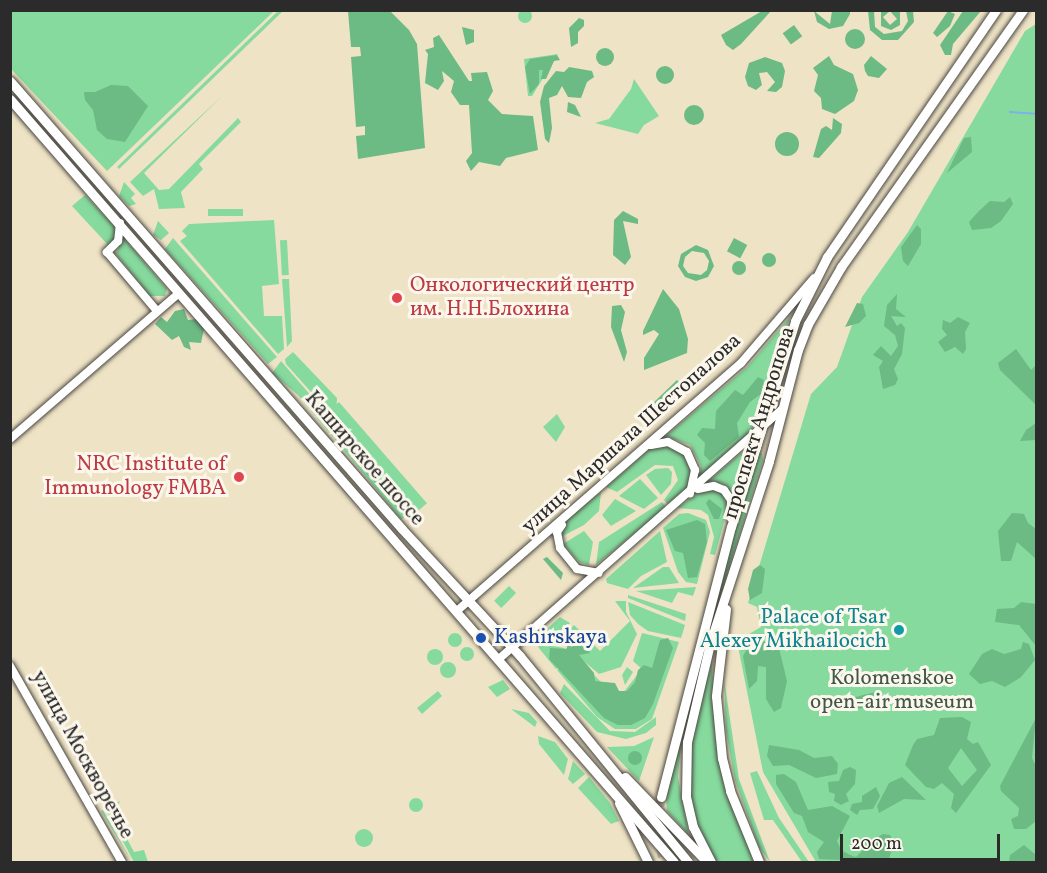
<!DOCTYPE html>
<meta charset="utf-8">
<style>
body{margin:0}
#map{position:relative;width:1047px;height:873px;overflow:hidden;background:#efe3c5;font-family:Vollkorn,serif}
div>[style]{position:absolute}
.green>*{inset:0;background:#86da9d;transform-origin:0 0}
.round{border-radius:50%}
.forest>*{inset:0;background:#6cba84;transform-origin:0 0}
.stream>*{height:1.5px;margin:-0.75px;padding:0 0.75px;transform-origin:0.75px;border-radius:0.75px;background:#7cb1ea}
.primary-tunnel>*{height:9px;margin-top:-4.5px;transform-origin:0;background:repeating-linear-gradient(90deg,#c8bea6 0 9px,transparent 0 13.5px)}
.roads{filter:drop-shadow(0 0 2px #484742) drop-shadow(0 0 2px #484742)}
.secondary>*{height:8px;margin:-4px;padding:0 4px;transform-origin:4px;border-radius:4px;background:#fff}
.primary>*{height:9px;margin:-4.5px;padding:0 4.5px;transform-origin:4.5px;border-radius:4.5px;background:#fff}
.dots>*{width:16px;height:16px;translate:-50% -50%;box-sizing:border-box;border:3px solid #fbf7ec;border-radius:50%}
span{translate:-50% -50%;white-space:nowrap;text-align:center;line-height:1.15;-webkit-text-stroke:6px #fbf7ec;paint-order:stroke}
.health-label{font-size:21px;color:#be3a42}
.left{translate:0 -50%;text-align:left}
.right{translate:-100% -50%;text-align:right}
.street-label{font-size:21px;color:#2b2b2b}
.culture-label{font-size:21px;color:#0d838f}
.transit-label{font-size:21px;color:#164399}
.park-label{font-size:21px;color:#425748}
.frame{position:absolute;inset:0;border:12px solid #2b2b2b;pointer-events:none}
.scale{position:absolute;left:840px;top:834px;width:160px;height:27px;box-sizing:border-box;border:3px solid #2b2b2b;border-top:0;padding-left:8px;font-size:18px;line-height:21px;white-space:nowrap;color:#2b2b2b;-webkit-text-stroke:4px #fbf7ec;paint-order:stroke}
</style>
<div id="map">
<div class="green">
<i class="round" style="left:518px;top:9px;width:14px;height:14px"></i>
<i style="clip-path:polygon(279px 10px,283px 11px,119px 169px,117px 167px)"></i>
<i style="clip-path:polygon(10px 11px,274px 11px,107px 171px,11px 69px)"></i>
<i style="clip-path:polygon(1036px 24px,1036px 862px,816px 862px,763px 772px,737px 641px,761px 627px,757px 607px,748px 603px,811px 394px,837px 367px,862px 297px,908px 232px,1025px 31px)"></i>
<i style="clip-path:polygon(558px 54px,532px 96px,528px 96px,524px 59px)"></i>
<i style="clip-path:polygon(634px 79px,659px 116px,644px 125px,638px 134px,595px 123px,609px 119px,631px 89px)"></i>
<i style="clip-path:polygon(222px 96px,144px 173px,159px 190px,169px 189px,238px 118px,241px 122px,199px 164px,203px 169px,181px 192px,185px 208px,159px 209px,154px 189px,143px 196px,130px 182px)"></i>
<i style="clip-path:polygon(124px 182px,135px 194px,131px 198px,136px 204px,129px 206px,119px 196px)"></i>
<i style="clip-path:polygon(85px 195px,116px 228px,117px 235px,109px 246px,72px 206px)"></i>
<i style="left:243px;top:209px;width:7px;height:35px;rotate:90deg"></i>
<i style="clip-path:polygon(274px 220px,279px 284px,262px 286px,264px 316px,282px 316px,284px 349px,278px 354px,180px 241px,187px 236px,182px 231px,189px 224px)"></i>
<i style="clip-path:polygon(158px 221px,169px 233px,161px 240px,153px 235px)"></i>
<i style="clip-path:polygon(123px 237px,167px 289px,165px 296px,150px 296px,116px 254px)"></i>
<i style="clip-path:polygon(173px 238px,277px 357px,268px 364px,165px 249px)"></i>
<i style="left:287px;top:240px;width:35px;height:7px;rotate:87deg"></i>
<i style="clip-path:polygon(282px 279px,289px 279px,292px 341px,287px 347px)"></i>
<i style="clip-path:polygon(790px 317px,752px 430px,700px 478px,701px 466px,690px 445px,666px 436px,747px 367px)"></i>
<i style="clip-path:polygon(293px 352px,337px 398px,336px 420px,286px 364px,285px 359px)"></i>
<i style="clip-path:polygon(281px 361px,413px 514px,401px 519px,298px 395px,272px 373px)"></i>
<i style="left:339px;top:402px;width:134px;height:21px;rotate:49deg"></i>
<i style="clip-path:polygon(557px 414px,565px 427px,556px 442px,543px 427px)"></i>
<i style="clip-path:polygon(665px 445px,685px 454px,692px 470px,687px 488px,668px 504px,664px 500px,678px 480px,673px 466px,655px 465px,617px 492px,606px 487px,650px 449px)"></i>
<i style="clip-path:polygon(748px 447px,733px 495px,724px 484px,709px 481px)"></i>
<i style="clip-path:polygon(762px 453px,763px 460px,717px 606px,714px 605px,757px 454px)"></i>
<i style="clip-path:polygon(668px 468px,672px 472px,671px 484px,661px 495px,646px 475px,655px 469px)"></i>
<i style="clip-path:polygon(640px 479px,658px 498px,644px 509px,619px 496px)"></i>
<i style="clip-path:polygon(704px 489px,722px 493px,728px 507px,715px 555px,710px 554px,714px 537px,708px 515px,701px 510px,677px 508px)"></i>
<i style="clip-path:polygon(601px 492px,599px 511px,584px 525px,559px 538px,567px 520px)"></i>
<i style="clip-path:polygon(615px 499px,636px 511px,611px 526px,602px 515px)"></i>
<i style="clip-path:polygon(662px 502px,666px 507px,596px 565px,599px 542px)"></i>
<i style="clip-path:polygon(688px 513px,706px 520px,710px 532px,697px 584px,686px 582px,678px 572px,663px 528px,679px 514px)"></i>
<i style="clip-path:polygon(584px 531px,593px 542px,589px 565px,579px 562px,563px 544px)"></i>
<i style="clip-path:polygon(660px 531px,667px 562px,641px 576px,628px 589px,607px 583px,606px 579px)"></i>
<i style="clip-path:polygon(663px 567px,669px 567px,679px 583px,633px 588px)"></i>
<i style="left:509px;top:586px;width:10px;height:21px;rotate:45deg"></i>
<i style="clip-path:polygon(696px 587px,693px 596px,678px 592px,672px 603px,636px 591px)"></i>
<i style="clip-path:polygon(628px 595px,686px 614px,685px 621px,628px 598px)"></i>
<i style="clip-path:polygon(615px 601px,626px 601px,626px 612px,637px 634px,621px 667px,599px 674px,566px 646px,564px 635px,574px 625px,600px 651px,630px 621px)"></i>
<i style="clip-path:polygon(628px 602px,685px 625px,681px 638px,648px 631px,638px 624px,630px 615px)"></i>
<i style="clip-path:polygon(560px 617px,570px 623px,562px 632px,561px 645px,546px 642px,540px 635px)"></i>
<i style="clip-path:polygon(642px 633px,679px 642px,652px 719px,636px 729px,615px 729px,597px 717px,557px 670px,577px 658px,608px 689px,623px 693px,642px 669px,633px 661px)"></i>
<i class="round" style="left:448px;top:633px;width:14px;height:14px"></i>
<i style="clip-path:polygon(541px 644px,564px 648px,575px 656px,556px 669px,538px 647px)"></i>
<i class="round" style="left:460px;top:647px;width:14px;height:14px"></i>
<i class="round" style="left:427px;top:649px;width:16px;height:16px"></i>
<i style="clip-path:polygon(712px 661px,715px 736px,724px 780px,754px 862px,716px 862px,699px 835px,688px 791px,691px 737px)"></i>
<i class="round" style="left:440px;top:662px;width:16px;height:16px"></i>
<i style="clip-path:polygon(627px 667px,633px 672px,625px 685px,622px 675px)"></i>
<i style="clip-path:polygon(724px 679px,739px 779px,770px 862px,759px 847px,735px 780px,726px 731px)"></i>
<i style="clip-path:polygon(503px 680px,510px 689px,497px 697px,488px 687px)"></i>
<i style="clip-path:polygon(564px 684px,610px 731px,635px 732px,656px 717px,656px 725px,646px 733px,626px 739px,597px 732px,560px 693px)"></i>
<i style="clip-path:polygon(438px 691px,442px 696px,422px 714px,417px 708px)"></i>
<i style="clip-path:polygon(511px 709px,529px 713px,537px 722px,535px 727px)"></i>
<i style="clip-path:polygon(682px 732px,678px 777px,689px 835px,667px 811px,666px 799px)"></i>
<i style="clip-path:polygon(538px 736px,555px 742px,568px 759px,564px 775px,539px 744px)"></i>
<i style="clip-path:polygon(654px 737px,639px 781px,607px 747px,634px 746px)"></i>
<i style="clip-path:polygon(573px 761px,585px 774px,573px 784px,568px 779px)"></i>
<i style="clip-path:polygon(757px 771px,779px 818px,809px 862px,802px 862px,773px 820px,764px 820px,750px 773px)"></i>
<i style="clip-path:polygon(589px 777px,610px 803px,619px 821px,611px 824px,578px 788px)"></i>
<i class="round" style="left:409px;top:798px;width:14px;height:14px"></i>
<i style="clip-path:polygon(120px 801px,114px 814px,134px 852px,144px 850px,148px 862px,134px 862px,105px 808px)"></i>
<i style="clip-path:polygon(103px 810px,132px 862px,101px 811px)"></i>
<i class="round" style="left:355px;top:829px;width:18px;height:18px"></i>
</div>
<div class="forest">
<i style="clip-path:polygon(evenodd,881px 10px,900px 11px,900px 25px,891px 30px,881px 26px,881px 10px,890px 11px,897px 19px,890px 25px,883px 17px,890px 11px)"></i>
<i style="clip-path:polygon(348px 11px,390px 11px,409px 30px,417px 44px,425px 148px,358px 159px,356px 136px,365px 135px,365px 126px,356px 127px,351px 57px,361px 56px,360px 47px,351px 47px)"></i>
<i style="clip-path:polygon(762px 11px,771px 11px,741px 44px,733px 50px,726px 45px,721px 35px)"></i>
<i style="clip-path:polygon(814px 11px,830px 24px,832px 11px,850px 11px,850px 14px,843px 26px,829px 29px,817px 22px)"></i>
<i style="clip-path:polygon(868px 11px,874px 11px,875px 27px,884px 34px,902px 31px,908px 21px,906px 11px,913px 11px,914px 22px,898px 40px,882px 40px,870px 30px)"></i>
<i style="clip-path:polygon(948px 11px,955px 14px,950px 26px,937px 37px,933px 33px)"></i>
<i style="clip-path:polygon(963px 11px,981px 11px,953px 44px,951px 55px,945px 55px,940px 45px)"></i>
<i style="clip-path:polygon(579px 18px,584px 20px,584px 26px,578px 32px,578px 43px,571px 47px,569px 28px)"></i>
<i style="left:794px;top:25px;width:14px;height:14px;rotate:54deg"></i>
<i style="clip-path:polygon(462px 27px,474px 30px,474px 42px,466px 45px)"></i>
<i class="round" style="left:845px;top:29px;width:20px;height:20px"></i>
<i style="clip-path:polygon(439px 35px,469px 81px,472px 81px,471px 73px,487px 72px,493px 91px,488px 100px,502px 114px,533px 116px,538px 150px,506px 158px,500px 166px,479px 162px,471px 171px,466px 161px,472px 153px,469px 105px,460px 105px,451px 92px,454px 81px,442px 71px,444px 81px,438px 90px,425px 83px,428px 54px,425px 50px,434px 47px,433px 38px)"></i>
<i class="round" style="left:596px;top:48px;width:18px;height:18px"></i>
<i style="clip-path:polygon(557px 55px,560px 60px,554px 61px,546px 79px,541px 79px,543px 70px,539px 70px,539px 84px,530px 94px,525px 67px,530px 59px)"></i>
<i style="clip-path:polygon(829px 56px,834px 65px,853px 74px,858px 90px,854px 101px,835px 114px,822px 109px,821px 98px,814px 91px,818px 75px,813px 68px)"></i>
<i style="clip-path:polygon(871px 56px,887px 69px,879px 78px,868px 76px,865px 71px,864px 65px)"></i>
<i style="clip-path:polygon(765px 57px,782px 63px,785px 71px,782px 87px,776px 92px,767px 91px,775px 82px,767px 72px,759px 73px,762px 85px,756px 90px,748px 86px,745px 77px,749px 63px)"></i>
<i class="round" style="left:656px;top:66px;width:18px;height:18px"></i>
<i style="clip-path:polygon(569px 67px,592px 71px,594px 77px,587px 82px,581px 98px,568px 97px,562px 86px,557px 95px,549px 98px,552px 128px,549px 143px,545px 139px,540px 102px,544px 86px,556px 71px,564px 72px)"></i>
<i style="clip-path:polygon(111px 85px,128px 86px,148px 106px,125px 142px,107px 139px,97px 130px,93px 110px,85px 100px,84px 92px,95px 92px)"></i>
<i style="clip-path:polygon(568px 102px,575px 105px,581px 117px,567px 112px)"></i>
<i class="round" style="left:684px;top:105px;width:20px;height:20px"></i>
<i style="clip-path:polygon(833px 118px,842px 124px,841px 133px,819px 158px,813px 157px,821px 129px,826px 126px,832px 130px)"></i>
<i class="round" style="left:775px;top:132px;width:24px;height:24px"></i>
<i style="clip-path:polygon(971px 137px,972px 152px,947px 173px,964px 138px)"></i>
<i style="clip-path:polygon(1010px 197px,1013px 204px,1001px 221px,991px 228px,972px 230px,969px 222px,979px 211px,990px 201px,1004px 202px)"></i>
<i style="clip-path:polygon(623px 211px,638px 219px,638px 224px,623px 221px,631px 257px,625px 265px,613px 255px,614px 220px)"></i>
<i style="clip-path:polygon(917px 225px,921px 229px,921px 244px,908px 266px,903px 261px,901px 247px)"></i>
<i style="left:734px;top:238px;width:15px;height:15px;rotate:28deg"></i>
<i style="clip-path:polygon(evenodd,696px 245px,708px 250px,714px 266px,708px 277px,696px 281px,685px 277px,678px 266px,681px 254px,696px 245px,692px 251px,704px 253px,709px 261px,707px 270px,701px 275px,688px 273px,683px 266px,685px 257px,692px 251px)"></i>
<i class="round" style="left:762px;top:253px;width:14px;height:14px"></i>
<i class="round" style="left:732px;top:261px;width:14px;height:14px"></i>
<i style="clip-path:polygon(663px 289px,679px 309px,688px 339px,687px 353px,644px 370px,644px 358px,659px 334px,654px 330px,643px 335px,643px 331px)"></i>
<i style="clip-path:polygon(897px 294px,896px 309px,906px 317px,891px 316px,897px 326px,901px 323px,905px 328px,902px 354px,894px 369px,898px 379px,895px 385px,883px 389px,879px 367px,883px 361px,873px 355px,881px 346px,891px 356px,898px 346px,895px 335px,884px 326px,887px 305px)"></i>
<i style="clip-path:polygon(857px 303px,863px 304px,866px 316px,859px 323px,845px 327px)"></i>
<i style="clip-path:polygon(621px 305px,625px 312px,621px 330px,627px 352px,624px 362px,611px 327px,612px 306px)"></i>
<i style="clip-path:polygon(184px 309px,188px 320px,197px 319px,204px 329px,201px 343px,189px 342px,191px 350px,184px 347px,179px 336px,172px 340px,155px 324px,161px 317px,167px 322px,175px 311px)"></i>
<i style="clip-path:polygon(958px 317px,970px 323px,965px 332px,966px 349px,963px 354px,955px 347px,945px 352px,938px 342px,947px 335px,942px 329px,943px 320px,950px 323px)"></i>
<i style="clip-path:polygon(1016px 349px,1031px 370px,1036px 365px,1036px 405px,1000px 370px,998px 363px)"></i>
<i style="clip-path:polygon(758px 377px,764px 380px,761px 394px,750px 402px,737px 423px,739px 437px,710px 461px,704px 455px,705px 443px,697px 435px,702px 428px,715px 429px,716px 411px,735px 390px,743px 395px)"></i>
<i style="clip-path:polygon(677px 380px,680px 383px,650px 410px,649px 407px)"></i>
<i style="clip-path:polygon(1036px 423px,1036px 440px,1020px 441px,1026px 430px)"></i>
<i style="clip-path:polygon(363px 461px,408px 511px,404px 515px,366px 473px)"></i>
<i style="clip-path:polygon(709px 499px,722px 509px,719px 519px,714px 519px,706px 503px)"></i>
<i style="clip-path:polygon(1012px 513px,1024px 514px,1028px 523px,1036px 529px,1036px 559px,1017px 542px,1011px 561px,1001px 561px,998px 531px)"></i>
<i style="clip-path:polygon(697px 520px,705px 524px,707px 542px,697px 577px,688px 578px,683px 553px,675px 551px,666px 530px)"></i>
<i style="clip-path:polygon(547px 557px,563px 573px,561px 580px,543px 559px)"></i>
<i style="clip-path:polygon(760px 565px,765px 569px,762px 593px,750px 600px,748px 589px,753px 570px)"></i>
<i style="clip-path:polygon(1021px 602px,1036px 604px,1036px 646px,1019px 625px,995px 622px,997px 609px,1014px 608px)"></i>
<i style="clip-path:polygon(668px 638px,673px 648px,653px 704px,645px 718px,631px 725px,618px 725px,604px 718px,549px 659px,550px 648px,566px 649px,571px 642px,580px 640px,590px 653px,579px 655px,594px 673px,595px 681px,615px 683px,619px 691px,627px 691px,635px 682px,638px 670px,644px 665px,652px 668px,660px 640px)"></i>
<i style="clip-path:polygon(772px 639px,777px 640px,787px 681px,781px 708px,774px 712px,766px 699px,766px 667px,758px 666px,757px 681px,749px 689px,743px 656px,748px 647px)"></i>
<i style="clip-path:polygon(1023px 642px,1029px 644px,1035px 660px,1021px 677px,1005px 687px,992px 681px,980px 684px,969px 674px,982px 654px,992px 649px,1004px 654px,1021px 649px)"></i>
<i style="clip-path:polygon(879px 691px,881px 704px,876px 709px,846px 708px,840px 701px)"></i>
<i style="clip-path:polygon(evenodd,962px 717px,971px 722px,967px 739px,973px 744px,978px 742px,991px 765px,956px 813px,951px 808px,954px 794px,942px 783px,934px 789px,926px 787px,905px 765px,913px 745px,917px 739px,934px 735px,940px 718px,962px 717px,961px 748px,977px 770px,962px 786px,948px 768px,961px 748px)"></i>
<i style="clip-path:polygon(1036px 718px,1032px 758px,1036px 766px,1036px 821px,1026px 829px,1014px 829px,1011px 819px,1018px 816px,1019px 808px,1001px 791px,1000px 786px)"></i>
<i style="clip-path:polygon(769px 745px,799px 750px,814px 758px,832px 756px,838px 764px,837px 774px,816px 778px,789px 765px,773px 766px,767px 756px)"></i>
<i class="round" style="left:628px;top:751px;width:14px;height:14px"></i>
<i style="clip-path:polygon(850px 767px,856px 770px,855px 784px,846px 794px,849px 801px,841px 805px,834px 801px,835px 794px,829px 792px,828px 782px,839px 781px,843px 770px)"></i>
<i style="clip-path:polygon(784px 774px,796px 782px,808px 810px,832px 806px,850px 816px,837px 841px,841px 850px,850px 855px,856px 857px,874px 839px,883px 834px,890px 835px,894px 843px,888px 862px,819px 859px,817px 852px,824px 842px,808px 832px,802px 816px,794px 813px,776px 784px,776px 775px)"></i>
<i style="clip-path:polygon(902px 777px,926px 800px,904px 799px,879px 813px,877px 806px,889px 783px)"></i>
<i style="clip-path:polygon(876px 787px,880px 796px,873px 809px,860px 810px,857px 815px,850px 810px,852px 804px,862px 802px,862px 796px)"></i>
<i style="clip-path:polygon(1024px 845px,1036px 855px,1036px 862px,1009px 862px,1010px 855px)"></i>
</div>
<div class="stream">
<i style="left:1010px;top:112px;width:26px;rotate:4deg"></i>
</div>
<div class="primary-tunnel">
<i style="left:661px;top:797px;width:24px;rotate:99deg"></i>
<i style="left:657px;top:821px;width:41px;rotate:81.7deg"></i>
</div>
<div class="roads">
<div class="secondary">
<i style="left:120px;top:223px;width:18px;rotate:96deg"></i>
<i style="left:118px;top:241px;width:16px;rotate:135deg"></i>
<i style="left:107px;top:252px;width:77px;rotate:49.7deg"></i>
<i style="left:10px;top:439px;width:223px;rotate:-40.8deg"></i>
<i style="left:651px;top:445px;width:17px;rotate:-10deg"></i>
<i style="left:668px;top:442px;width:21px;rotate:28deg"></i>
<i style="left:687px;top:452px;width:20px;rotate:66deg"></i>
<i style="left:695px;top:470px;width:24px;rotate:102deg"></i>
<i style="left:698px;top:489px;width:16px;rotate:-11deg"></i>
<i style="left:714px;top:486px;width:11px;rotate:22deg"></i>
<i style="left:724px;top:490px;width:12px;rotate:55deg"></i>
<i style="left:731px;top:500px;width:18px;rotate:90deg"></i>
<i style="left:562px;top:525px;width:9px;rotate:126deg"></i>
<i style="left:557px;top:532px;width:16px;rotate:79deg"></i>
<i style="left:560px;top:548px;width:27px;rotate:51deg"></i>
<i style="left:577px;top:569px;width:22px;rotate:10deg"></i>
<i style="left:458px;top:610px;width:376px;rotate:-41.1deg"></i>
<i style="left:741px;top:363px;width:112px;rotate:-49.3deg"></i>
<i style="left:500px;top:658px;width:376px;rotate:-41.4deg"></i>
<i style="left:10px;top:666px;width:226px;rotate:60.3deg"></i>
</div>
<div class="primary">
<i style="left:10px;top:81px;width:595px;rotate:48.81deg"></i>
<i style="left:402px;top:529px;width:173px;rotate:47.1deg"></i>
<i style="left:520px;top:656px;width:266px;rotate:50.8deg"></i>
<i style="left:10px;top:99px;width:1011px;rotate:48.97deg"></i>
<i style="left:726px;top:609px;width:88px;rotate:96.6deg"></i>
<i style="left:716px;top:696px;width:62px;rotate:84.5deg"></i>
<i style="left:722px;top:758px;width:34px;rotate:76deg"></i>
<i style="left:730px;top:791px;width:77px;rotate:67.8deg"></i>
<i style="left:625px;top:777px;width:118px;rotate:46deg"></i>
<i style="left:661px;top:797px;width:279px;rotate:-75.5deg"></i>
<i style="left:731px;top:527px;width:216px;rotate:-72.7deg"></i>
<i style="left:795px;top:321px;width:72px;rotate:-63.4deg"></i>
<i style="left:827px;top:257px;width:299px;rotate:-55.6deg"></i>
<i style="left:619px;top:803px;width:66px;rotate:63.8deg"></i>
<i style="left:711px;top:862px;width:39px;rotate:-117deg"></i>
<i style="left:693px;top:827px;width:31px;rotate:-103deg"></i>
<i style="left:686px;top:797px;width:55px;rotate:-89deg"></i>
<i style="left:687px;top:742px;width:102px;rotate:-76.9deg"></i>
<i style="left:710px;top:643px;width:191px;rotate:-72deg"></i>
<i style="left:769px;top:461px;width:115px;rotate:-75.4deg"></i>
<i style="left:798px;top:350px;width:28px;rotate:-69deg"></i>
<i style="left:808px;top:324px;width:66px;rotate:-59.9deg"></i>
<i style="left:841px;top:267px;width:315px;rotate:-54.7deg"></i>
</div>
</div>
<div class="dots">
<i style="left:397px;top:298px;background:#e0444e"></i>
<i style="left:239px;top:477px;background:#e0444e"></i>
<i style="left:899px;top:630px;background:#0f9aa8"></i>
<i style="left:481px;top:638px;background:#1a4fb4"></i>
</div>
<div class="health-label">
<span class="left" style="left:410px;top:298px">Онкологический центр<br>им. Н.Н.Блохина</span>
<span class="right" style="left:226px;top:477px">NRC Institute of<br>Immunology FMBA</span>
</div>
<div class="street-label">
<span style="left:760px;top:423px;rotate:-73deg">проспект Андропова</span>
<span style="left:632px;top:434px;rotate:-42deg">улица Маршала Шестопалова</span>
<span style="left:364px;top:459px;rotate:49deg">Каширское шоссе</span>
<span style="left:82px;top:755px;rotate:61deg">улица Москворечье</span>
</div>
<div class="culture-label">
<span class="right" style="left:887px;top:630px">Palace of Tsar<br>Alexey Mikhailocich</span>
</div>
<div class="transit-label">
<span class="left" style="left:494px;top:638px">Kashirskaya</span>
</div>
<div class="park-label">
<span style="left:892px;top:691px">Kolomenskoe<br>open-air museum</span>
</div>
<div class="frame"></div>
<div class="scale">200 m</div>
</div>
